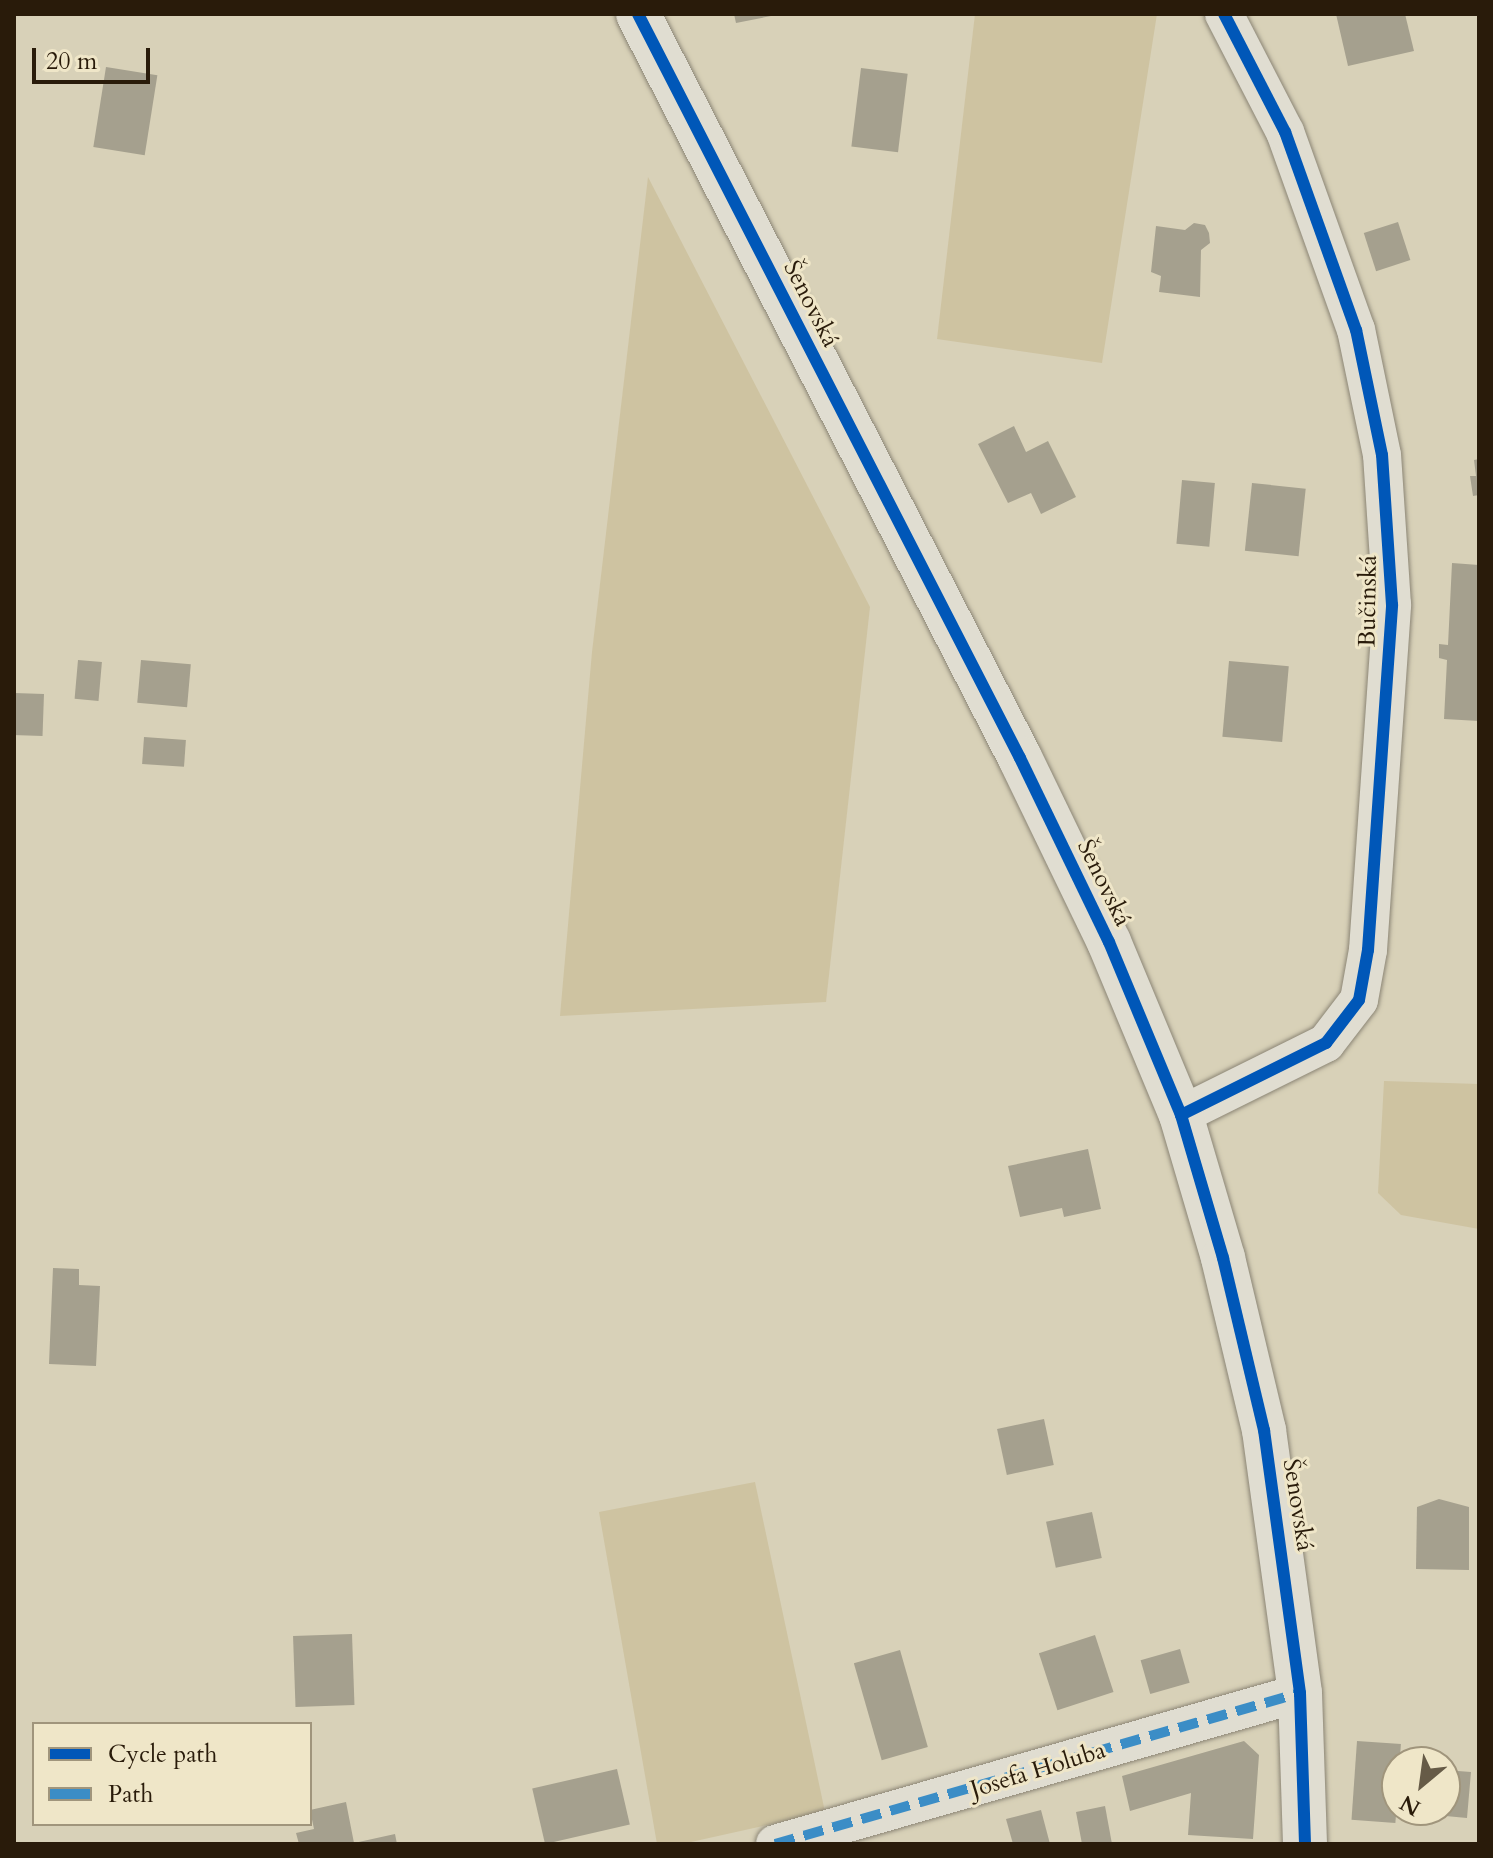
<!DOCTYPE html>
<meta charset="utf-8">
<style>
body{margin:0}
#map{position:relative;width:1493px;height:1858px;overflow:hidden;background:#d8d1b8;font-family:Cardo,serif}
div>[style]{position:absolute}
.green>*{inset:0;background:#cec3a1}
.building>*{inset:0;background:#a5a08e;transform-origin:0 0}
.roads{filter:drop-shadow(0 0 2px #8b8575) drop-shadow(0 0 2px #8b8575)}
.minor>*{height:38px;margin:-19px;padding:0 19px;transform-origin:19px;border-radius:19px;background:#e0ddd1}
.secondary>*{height:44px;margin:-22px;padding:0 22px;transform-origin:22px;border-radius:22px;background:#e0ddd1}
.quiet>*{height:10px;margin-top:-5px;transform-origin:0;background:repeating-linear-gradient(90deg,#3b8dc6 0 20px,transparent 0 30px)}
.cycleway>*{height:12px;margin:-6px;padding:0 6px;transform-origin:6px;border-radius:6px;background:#0057b8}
span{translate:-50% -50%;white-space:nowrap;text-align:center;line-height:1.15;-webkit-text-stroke:6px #efe6c8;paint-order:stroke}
.street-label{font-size:24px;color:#291b0a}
.frame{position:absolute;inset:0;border:16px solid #291b0a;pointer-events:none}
.legend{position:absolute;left:32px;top:1722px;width:280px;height:104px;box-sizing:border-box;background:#efe6c8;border:2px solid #a0957c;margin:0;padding:10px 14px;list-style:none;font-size:24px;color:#291b0a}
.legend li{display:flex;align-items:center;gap:16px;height:40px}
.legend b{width:40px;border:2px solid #a0957c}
.north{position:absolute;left:1381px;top:1746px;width:80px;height:80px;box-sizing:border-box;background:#efe6c8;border:2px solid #a0957c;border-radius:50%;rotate:209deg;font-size:22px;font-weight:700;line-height:32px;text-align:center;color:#291b0a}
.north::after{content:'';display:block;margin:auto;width:28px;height:36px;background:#665b47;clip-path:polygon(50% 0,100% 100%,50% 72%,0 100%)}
.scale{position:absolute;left:32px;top:48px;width:118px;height:36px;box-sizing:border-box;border:4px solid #291b0a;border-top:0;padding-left:10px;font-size:24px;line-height:28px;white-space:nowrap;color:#291b0a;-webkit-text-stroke:6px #efe6c8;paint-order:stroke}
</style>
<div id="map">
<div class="green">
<i style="clip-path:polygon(975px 14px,1157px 14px,1102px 363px,937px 339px)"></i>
<i style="clip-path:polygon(648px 177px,870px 607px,826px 1002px,560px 1016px,592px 652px)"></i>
<i style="clip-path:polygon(1384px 1081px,1479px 1084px,1479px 1229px,1401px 1215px,1378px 1193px)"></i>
<i style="clip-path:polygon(755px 1482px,825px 1812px,682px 1844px,657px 1844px,599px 1512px)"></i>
</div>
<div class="building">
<i style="clip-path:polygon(734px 14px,776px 14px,776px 15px,736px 23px)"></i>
<i style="clip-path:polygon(1336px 14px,1405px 14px,1414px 51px,1348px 66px)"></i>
<i style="left:106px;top:67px;width:52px;height:81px;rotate:9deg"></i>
<i style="left:861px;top:68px;width:47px;height:79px;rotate:7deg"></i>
<i style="left:1398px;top:222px;width:40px;height:36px;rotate:72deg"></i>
<i style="clip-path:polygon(1194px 223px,1205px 225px,1209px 233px,1210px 243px,1201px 250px,1200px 297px,1159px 292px,1161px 276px,1151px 272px,1156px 226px,1185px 230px)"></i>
<i style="clip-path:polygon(1014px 426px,1026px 452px,1048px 441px,1076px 497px,1041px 514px,1031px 493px,1008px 503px,978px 444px)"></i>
<i style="clip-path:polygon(1479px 459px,1479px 495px,1473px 496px,1470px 476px,1476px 476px,1474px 460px)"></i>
<i style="left:1182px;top:480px;width:33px;height:64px;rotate:5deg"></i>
<i style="left:1252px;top:483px;width:54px;height:68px;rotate:6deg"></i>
<i style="clip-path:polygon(1452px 563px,1479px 565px,1479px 721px,1444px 719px,1447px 660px,1439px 658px,1439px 644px,1448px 645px)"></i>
<i style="left:78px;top:660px;width:24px;height:39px;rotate:5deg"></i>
<i style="left:141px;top:660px;width:50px;height:43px;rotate:5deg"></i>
<i style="left:1229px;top:661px;width:60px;height:76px;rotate:5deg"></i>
<i style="left:14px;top:693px;width:30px;height:42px;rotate:2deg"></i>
<i style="left:144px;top:737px;width:42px;height:27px;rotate:4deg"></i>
<i style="clip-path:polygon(1088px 1149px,1101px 1209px,1064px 1217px,1062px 1208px,1020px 1217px,1008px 1166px)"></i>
<i style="clip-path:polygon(53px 1268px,79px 1269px,79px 1285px,100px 1286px,96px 1366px,49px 1364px)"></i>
<i style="left:1044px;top:1419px;width:47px;height:48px;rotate:78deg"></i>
<i style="clip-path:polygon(1439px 1499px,1469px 1507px,1469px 1570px,1416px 1569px,1417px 1507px)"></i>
<i style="left:1092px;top:1512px;width:47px;height:47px;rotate:78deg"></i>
<i style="left:352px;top:1634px;width:71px;height:59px;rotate:88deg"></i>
<i style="left:1095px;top:1635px;width:60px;height:59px;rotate:72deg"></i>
<i style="left:1180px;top:1649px;width:35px;height:41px;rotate:74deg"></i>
<i style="left:900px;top:1650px;width:101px;height:48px;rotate:74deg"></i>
<i style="clip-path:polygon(1244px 1741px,1259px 1755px,1253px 1839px,1188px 1835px,1191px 1793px,1130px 1811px,1122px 1776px)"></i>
<i style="left:1357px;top:1741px;width:44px;height:79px;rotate:4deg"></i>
<i style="left:617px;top:1769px;width:57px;height:87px;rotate:77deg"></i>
<i style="clip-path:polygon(1445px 1770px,1471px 1772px,1467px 1818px,1435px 1815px,1436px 1810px,1445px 1810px)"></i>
<i style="clip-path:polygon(346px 1802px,354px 1843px,395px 1834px,397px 1844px,299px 1844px,296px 1833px,314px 1829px,310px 1810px)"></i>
<i style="clip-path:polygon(1105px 1806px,1112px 1844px,1082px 1844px,1076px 1812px)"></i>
<i style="clip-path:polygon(1041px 1810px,1050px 1844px,1013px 1844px,1006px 1819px)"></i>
</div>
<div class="roads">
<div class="minor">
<i style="left:1181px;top:1115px;width:162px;rotate:-26.4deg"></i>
<i style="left:1326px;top:1043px;width:54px;rotate:-52.5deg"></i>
<i style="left:1359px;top:1000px;width:51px;rotate:-79.8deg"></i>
<i style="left:1368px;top:950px;width:346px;rotate:-86deg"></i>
<i style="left:1392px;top:605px;width:150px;rotate:-93.8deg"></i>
<i style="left:1382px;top:455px;width:128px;rotate:-101.7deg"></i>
<i style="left:1356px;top:330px;width:210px;rotate:-109.7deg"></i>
<i style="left:1285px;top:132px;width:133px;rotate:-117.3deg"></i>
<i style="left:775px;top:1844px;width:546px;rotate:-16.05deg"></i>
</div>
<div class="secondary">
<i style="left:638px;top:14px;width:836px;rotate:62.82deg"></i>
<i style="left:1020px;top:758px;width:204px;rotate:64.2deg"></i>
<i style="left:1109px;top:942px;width:187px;rotate:67.4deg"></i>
<i style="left:1181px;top:1115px;width:149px;rotate:73.6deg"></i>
<i style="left:1223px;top:1258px;width:177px;rotate:76.6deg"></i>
<i style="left:1264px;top:1430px;width:265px;rotate:82.2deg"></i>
<i style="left:1300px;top:1693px;width:151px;rotate:88.1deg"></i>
</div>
</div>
<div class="quiet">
<i style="left:775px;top:1844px;width:546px;rotate:-16.05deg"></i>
</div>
<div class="cycleway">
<i style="left:638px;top:14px;width:836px;rotate:62.82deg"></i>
<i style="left:1020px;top:758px;width:204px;rotate:64.2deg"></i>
<i style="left:1109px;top:942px;width:187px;rotate:67.4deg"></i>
<i style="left:1181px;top:1115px;width:149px;rotate:73.6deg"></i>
<i style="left:1223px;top:1258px;width:177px;rotate:76.6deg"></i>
<i style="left:1264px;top:1430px;width:265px;rotate:82.2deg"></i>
<i style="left:1300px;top:1693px;width:151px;rotate:88.1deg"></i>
<i style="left:1181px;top:1115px;width:162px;rotate:-26.4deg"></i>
<i style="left:1326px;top:1043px;width:54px;rotate:-52.5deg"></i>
<i style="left:1359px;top:1000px;width:51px;rotate:-79.8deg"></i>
<i style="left:1368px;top:950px;width:346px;rotate:-86deg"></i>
<i style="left:1392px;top:605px;width:150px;rotate:-93.8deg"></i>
<i style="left:1382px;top:455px;width:128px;rotate:-101.7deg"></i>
<i style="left:1356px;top:330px;width:210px;rotate:-109.7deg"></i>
<i style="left:1285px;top:132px;width:133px;rotate:-117.3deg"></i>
</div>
<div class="street-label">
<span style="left:811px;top:304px;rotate:63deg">Šenovská</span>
<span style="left:1368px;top:601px;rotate:-89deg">Bučinská</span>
<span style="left:1104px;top:883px;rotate:64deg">Šenovská</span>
<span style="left:1298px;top:1505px;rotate:81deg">Šenovská</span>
<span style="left:1038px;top:1770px;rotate:-17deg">Josefa Holuba</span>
</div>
<div class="frame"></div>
<ul class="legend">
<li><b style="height:10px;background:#0057b8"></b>Cycle path</li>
<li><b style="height:10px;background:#3b8dc6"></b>Path</li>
</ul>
<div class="north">N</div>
<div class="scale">20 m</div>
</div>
